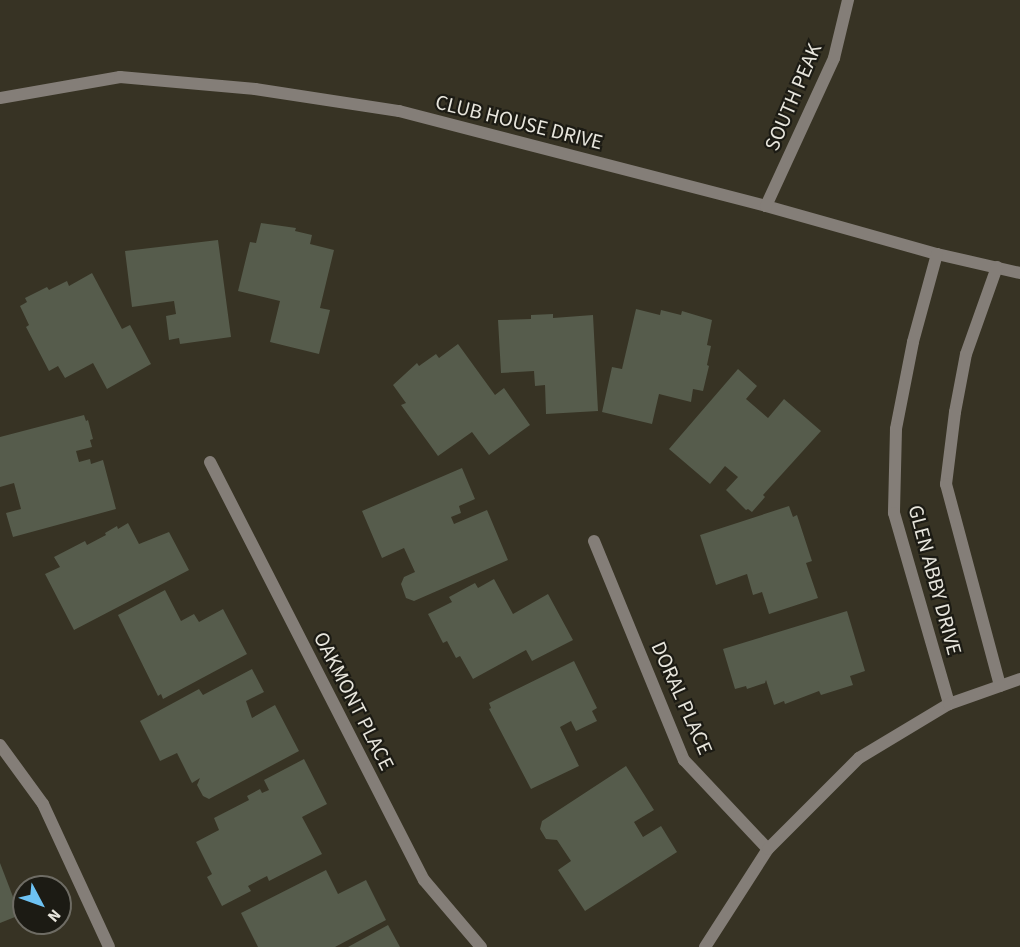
<!DOCTYPE html>
<style>
body{margin:0}
#map{position:relative;width:1020px;height:947px;overflow:hidden;background:#373324;font-family:"Source Sans 3",sans-serif}
div>[style]{position:absolute}
.building>*{inset:0;background:#565c4c}
.minor>*{height:12px;margin:-6px;padding:0 6px;transform-origin:6px;border-radius:6px;background:#847e78}
.tertiary>*{height:12px;margin:-6px;padding:0 6px;transform-origin:6px;border-radius:6px;background:#847e78}
span{translate:-50% -50%;white-space:nowrap;text-align:center;line-height:1.15;-webkit-text-stroke:4.5px #1c1b14;paint-order:stroke}
.street-label{font-size:21px;color:#e8e6dd}
.north{position:absolute;left:12px;top:875px;width:60px;height:60px;box-sizing:border-box;background:#1c1b14;border:2px solid #6e6c64;border-radius:50%;rotate:131deg;font-size:16px;font-weight:700;line-height:24px;text-align:center;color:#e8e6dd}
.north::after{content:'';display:block;margin:auto;width:21px;height:27px;background:#6dc2f3;clip-path:polygon(50% 0,100% 100%,50% 72%,0 100%)}
</style>
<div id="map">
<div class="building">
<i style="clip-path:polygon(261px 223px,296px 228px,295px 231px,312px 235px,310px 244px,334px 250px,320px 308px,330px 310px,319px 354px,270px 342px,280px 301px,238px 291px,250px 242px,256px 243px)"></i>
<i style="clip-path:polygon(218px 240px,231px 337px,180px 344px,179px 338px,169px 340px,166px 316px,176px 314px,174px 301px,132px 307px,125px 251px)"></i>
<i style="clip-path:polygon(92px 273px,122px 329px,130px 325px,151px 364px,107px 389px,93px 363px,65px 378px,58px 366px,49px 371px,26px 327px,29px 325px,20px 306px,27px 302px,25px 298px,47px 287px,49px 290px,67px 281px,69px 286px)"></i>
<i style="clip-path:polygon(636px 309px,660px 315px,661px 310px,681px 315px,682px 311px,712px 320px,707px 345px,711px 346px,707px 365px,709px 366px,703px 391px,693px 389px,691px 402px,659px 394px,652px 424px,602px 412px,612px 367px,622px 369px)"></i>
<i style="clip-path:polygon(553px 314px,553px 318px,593px 315px,598px 411px,546px 414px,545px 385px,535px 386px,534px 371px,501px 373px,498px 320px,531px 319px,531px 315px)"></i>
<i style="clip-path:polygon(458px 344px,495px 395px,504px 388px,530px 425px,489px 455px,472px 432px,438px 456px,401px 405px,406px 403px,393px 385px,417px 363px,419px 366px,436px 354px,439px 358px)"></i>
<i style="clip-path:polygon(738px 369px,757px 386px,746px 399px,768px 418px,784px 399px,821px 431px,763px 495px,765px 497px,752px 512px,748px 509px,746px 510px,726px 490px,738px 477px,725px 466px,710px 484px,669px 449px)"></i>
<i style="clip-path:polygon(84px 415px,86px 421px,88px 420px,93px 439px,90px 440px,92px 447px,76px 451px,79px 462px,90px 459px,91px 464px,103px 460px,116px 509px,13px 537px,6px 513px,21px 509px,14px 483px,0 487px,0 437px)"></i>
<i style="clip-path:polygon(462px 468px,475px 499px,459px 506px,461px 513px,451px 517px,454px 524px,487px 510px,508px 560px,414px 601px,406px 598px,401px 584px,404px 577px,415px 572px,404px 548px,382px 558px,362px 511px)"></i>
<i style="clip-path:polygon(789px 506px,793px 517px,797px 515px,812px 561px,806px 563px,818px 598px,769px 614px,762px 592px,753px 595px,747px 574px,716px 585px,700px 535px)"></i>
<i style="clip-path:polygon(128px 523px,139px 544px,169px 532px,189px 570px,74px 630px,45px 574px,60px 567px,54px 557px,85px 541px,87px 545px,106px 535px,105px 533px,117px 526px,118px 529px)"></i>
<i style="clip-path:polygon(494px 579px,513px 614px,548px 594px,573px 640px,532px 661px,526px 650px,473px 679px,460px 656px,456px 658px,447px 641px,443px 643px,428px 614px,452px 602px,449px 597px,475px 583px,478px 588px)"></i>
<i style="clip-path:polygon(165px 590px,181px 621px,194px 614px,199px 622px,223px 609px,247px 654px,163px 699px,161px 694px,158px 696px,118px 615px)"></i>
<i style="clip-path:polygon(847px 611px,865px 671px,850px 676px,853px 685px,821px 695px,819px 691px,785px 704px,784px 701px,774px 705px,766px 680px,765px 683px,747px 689px,746px 686px,735px 689px,723px 649px)"></i>
<i style="clip-path:polygon(574px 661px,597px 708px,592px 711px,597px 721px,576px 731px,571px 721px,560px 727px,579px 766px,531px 789px,489px 709px,491px 708px,489px 703px)"></i>
<i style="clip-path:polygon(252px 669px,264px 692px,246px 701px,252px 718px,275px 705px,299px 751px,209px 799px,203px 796px,197px 785px,200px 778px,192px 783px,177px 753px,160px 761px,140px 721px,199px 689px,203px 695px)"></i>
<i style="clip-path:polygon(304px 759px,327px 804px,302px 817px,322px 854px,269px 881px,267px 876px,248px 886px,251px 891px,222px 906px,207px 877px,212px 874px,196px 842px,219px 830px,214px 818px,249px 800px,247px 796px,260px 789px,262px 793px,269px 790px,264px 780px)"></i>
<i style="clip-path:polygon(626px 766px,654px 810px,634px 822px,643px 837px,661px 826px,677px 852px,585px 911px,558px 870px,571px 861px,557px 840px,546px 839px,540px 829px,542px 821px)"></i>
<i style="clip-path:polygon(0 863px,20px 915px,0 923px)"></i>
<i style="clip-path:polygon(326px 870px,338px 894px,366px 880px,386px 920px,335px 947px,258px 947px,241px 913px)"></i>
<i style="clip-path:polygon(388px 925px,400px 947px,348px 947px)"></i>
</div>
<div class="minor">
<i style="left:210px;top:462px;width:470px;rotate:62.9deg"></i>
<i style="left:424px;top:880px;width:88px;rotate:49.6deg"></i>
<i style="left:594px;top:541px;width:237px;rotate:67.7deg"></i>
<i style="left:684px;top:760px;width:122px;rotate:46.7deg"></i>
<i style="left:0;top:745px;width:73px;rotate:53.9deg"></i>
<i style="left:43px;top:804px;width:157px;rotate:65.2deg"></i>
</div>
<div class="tertiary">
<i style="left:0;top:98px;width:122px;rotate:-9.9deg"></i>
<i style="left:120px;top:77px;width:136px;rotate:5.1deg"></i>
<i style="left:255px;top:89px;width:146px;rotate:8.7deg"></i>
<i style="left:399px;top:111px;width:379px;rotate:14.5deg"></i>
<i style="left:766px;top:206px;width:178px;rotate:15.7deg"></i>
<i style="left:937px;top:254px;width:85px;rotate:12.9deg"></i>
<i style="left:766px;top:206px;width:163px;rotate:-65.3deg"></i>
<i style="left:834px;top:58px;width:60px;rotate:-76.4deg"></i>
<i style="left:937px;top:254px;width:91px;rotate:105.3deg"></i>
<i style="left:913px;top:342px;width:89px;rotate:101.1deg"></i>
<i style="left:896px;top:429px;width:84px;rotate:91.4deg"></i>
<i style="left:894px;top:513px;width:199px;rotate:73.9deg"></i>
<i style="left:997px;top:267px;width:92px;rotate:109.6deg"></i>
<i style="left:966px;top:354px;width:59px;rotate:100.7deg"></i>
<i style="left:955px;top:412px;width:73px;rotate:97.1deg"></i>
<i style="left:946px;top:484px;width:209px;rotate:75deg"></i>
<i style="left:705px;top:947px;width:117px;rotate:-57.3deg"></i>
<i style="left:768px;top:849px;width:129px;rotate:-45deg"></i>
<i style="left:859px;top:758px;width:105px;rotate:-31deg"></i>
<i style="left:949px;top:704px;width:75px;rotate:-19.4deg"></i>
</div>
<div class="street-label">
<span style="left:793px;top:97px;rotate:-67deg">SOUTH PEAK</span>
<span style="left:519px;top:122px;rotate:14deg">CLUB HOUSE DRIVE</span>
<span style="left:935px;top:580px;rotate:75deg">GLEN ABBY DRIVE</span>
<span style="left:682px;top:698px;rotate:66deg">DORAL PLACE</span>
<span style="left:354px;top:701px;rotate:63deg">OAKMONT PLACE</span>
</div>
<div class="north">N</div>
</div>
